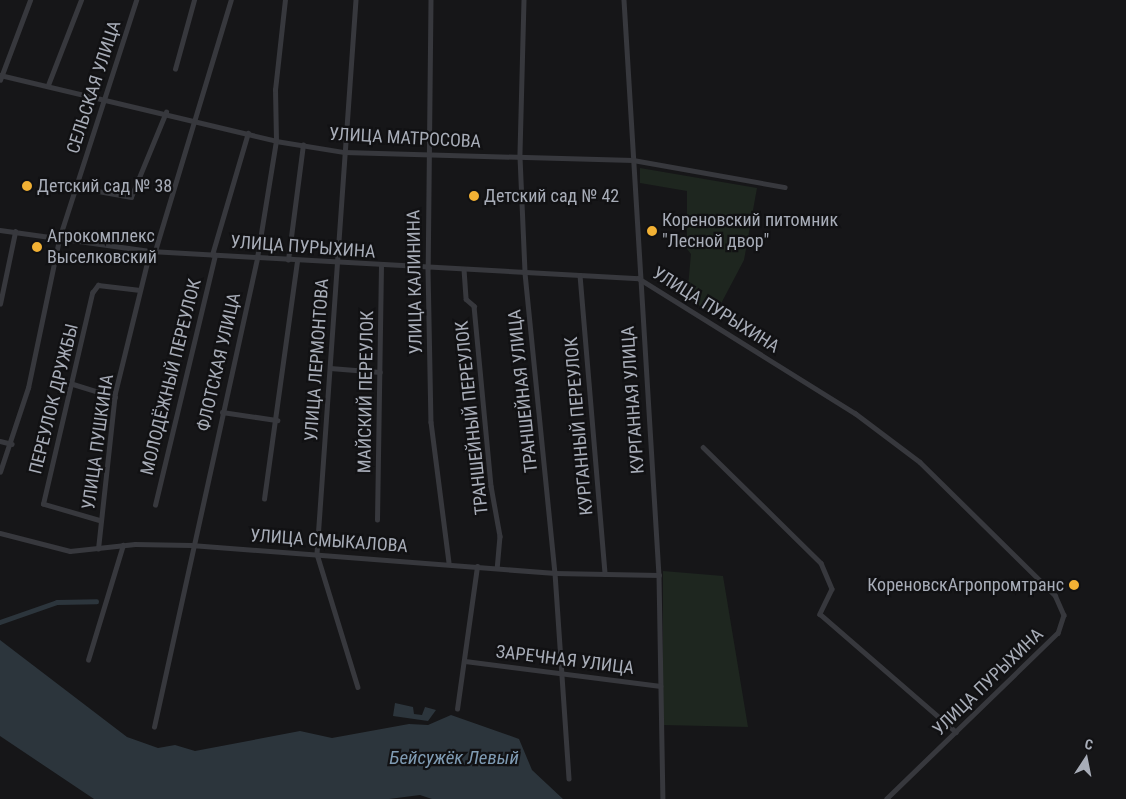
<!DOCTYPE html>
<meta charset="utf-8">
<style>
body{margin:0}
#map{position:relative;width:1126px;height:799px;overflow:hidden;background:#161618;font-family:"Roboto Condensed",sans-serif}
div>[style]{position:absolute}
.green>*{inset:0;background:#1e261f}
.water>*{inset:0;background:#2c353c}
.canal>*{height:4.5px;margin:-2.25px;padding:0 2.25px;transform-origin:2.25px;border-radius:2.25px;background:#2c353c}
.minor>*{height:4.5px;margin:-2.25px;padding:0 2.25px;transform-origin:2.25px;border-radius:2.25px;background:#37383d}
.dots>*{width:14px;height:14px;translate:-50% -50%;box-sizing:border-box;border:2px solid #111113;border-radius:50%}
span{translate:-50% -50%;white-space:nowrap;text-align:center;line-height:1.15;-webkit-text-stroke:4.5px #111113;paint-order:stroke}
.street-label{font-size:18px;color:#a8adb8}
.poi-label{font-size:18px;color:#a8adb8}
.left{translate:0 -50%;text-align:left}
.right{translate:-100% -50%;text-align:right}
.water-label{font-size:19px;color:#7f9bb3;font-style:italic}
.north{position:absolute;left:1061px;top:734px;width:50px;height:50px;-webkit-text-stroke:4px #111113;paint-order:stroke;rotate:11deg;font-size:14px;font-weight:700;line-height:20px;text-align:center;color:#a8adb8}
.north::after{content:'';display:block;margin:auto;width:18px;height:22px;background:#a8adb8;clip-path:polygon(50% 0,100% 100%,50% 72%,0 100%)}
</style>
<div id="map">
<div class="green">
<i style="clip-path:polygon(640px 168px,757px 188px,744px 260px,715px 315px,687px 298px,691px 254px,687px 249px,687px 191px,640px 183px)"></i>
<i style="clip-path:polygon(663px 571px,723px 576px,748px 727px,663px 725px)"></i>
</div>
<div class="water">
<i style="clip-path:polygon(0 640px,127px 737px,158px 748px,175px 745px,195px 751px,300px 731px,332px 738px,409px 724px,428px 725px,451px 715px,519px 739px,532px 770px,563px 799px,432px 799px,420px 795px,389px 799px,94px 799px,0 736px)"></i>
<i style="clip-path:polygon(395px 703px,413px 707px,414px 714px,422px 715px,425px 707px,436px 710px,428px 721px,393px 716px)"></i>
</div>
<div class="canal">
<i style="left:0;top:622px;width:60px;rotate:-19.3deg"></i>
<i style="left:57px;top:602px;width:39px;rotate:-1deg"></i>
</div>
<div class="minor">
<i style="left:356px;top:0;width:555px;rotate:94.03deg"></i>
<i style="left:317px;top:554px;width:139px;rotate:72.9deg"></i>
<i style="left:431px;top:0;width:268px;rotate:90.6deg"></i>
<i style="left:428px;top:268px;width:154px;rotate:88.9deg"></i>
<i style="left:431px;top:422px;width:142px;rotate:82.7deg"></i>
<i style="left:524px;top:0;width:157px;rotate:91.5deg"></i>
<i style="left:520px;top:157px;width:116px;rotate:87.5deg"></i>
<i style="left:525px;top:273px;width:301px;rotate:84.3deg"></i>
<i style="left:555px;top:573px;width:206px;rotate:86.1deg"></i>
<i style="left:624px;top:0;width:576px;rotate:86.52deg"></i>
<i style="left:659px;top:575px;width:224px;rotate:89deg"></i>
<i style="left:175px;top:69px;width:72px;rotate:-74.6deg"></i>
<i style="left:0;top:75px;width:284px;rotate:13.4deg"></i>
<i style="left:276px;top:141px;width:69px;rotate:9.2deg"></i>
<i style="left:344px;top:152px;width:289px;rotate:1.6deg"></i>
<i style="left:633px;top:160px;width:154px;rotate:10.1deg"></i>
<i style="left:0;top:80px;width:85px;rotate:-69.4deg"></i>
<i style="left:48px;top:85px;width:91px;rotate:-68.8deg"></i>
<i style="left:76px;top:187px;width:56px;rotate:10.3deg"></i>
<i style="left:131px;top:197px;width:92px;rotate:-67.6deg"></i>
<i style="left:0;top:230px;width:151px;rotate:8deg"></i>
<i style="left:150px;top:251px;width:489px;rotate:3.2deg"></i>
<i style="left:638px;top:278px;width:256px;rotate:31.9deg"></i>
<i style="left:855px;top:413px;width:81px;rotate:37deg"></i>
<i style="left:920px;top:462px;width:190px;rotate:44.6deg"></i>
<i style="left:1055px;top:595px;width:22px;rotate:66deg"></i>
<i style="left:1064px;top:615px;width:19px;rotate:108deg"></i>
<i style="left:1058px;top:633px;width:238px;rotate:135.9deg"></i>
<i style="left:155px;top:251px;width:262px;rotate:-73.2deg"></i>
<i style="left:212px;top:255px;width:127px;rotate:-73.6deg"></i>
<i style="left:288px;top:260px;width:116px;rotate:-82.6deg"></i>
<i style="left:464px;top:269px;width:30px;rotate:86deg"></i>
<i style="left:466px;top:299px;width:11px;rotate:41deg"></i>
<i style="left:474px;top:306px;width:181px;rotate:84.6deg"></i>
<i style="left:491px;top:486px;width:51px;rotate:79.8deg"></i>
<i style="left:500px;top:536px;width:32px;rotate:95deg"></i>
<i style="left:580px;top:275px;width:300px;rotate:85.2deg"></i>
<i style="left:0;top:304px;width:74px;rotate:-78.2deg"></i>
<i style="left:330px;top:368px;width:50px;rotate:4.6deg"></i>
<i style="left:73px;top:384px;width:44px;rotate:17.2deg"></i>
<i style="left:222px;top:412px;width:56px;rotate:8.3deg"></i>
<i style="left:0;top:441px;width:12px;rotate:14deg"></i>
<i style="left:703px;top:447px;width:165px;rotate:44.5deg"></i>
<i style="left:821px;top:563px;width:28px;rotate:67deg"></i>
<i style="left:832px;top:589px;width:28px;rotate:116deg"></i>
<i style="left:820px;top:614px;width:180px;rotate:40.9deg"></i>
<i style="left:0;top:472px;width:89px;rotate:-71.6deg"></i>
<i style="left:28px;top:388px;width:152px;rotate:-78.2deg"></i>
<i style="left:59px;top:239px;width:251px;rotate:-72.1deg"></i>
<i style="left:264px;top:499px;width:240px;rotate:-82.1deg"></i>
<i style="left:155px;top:505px;width:257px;rotate:-76.5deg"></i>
<i style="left:377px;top:520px;width:255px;rotate:-89.1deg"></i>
<i style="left:101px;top:521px;width:60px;rotate:-163.7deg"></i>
<i style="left:43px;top:504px;width:217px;rotate:-76.9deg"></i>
<i style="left:92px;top:293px;width:10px;rotate:-53deg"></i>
<i style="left:98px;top:285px;width:42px;rotate:6.8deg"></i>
<i style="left:0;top:533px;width:72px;rotate:14.4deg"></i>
<i style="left:70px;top:551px;width:65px;rotate:-6.1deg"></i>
<i style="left:135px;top:544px;width:56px;rotate:1deg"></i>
<i style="left:191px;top:545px;width:365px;rotate:4.4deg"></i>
<i style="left:555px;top:573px;width:104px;rotate:1.1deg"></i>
<i style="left:98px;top:549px;width:157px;rotate:-83.8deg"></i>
<i style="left:115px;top:393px;width:146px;rotate:-76.2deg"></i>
<i style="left:88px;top:660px;width:120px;rotate:-73.1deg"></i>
<i style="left:465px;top:661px;width:197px;rotate:7.3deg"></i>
<i style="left:457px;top:709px;width:144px;rotate:-82deg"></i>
<i style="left:154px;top:727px;width:480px;rotate:-77.6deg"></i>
<i style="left:257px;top:258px;width:119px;rotate:-80.8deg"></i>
<i style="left:276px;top:141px;width:51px;rotate:-91.1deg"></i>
<i style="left:275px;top:90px;width:91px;rotate:-83.7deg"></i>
</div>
<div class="dots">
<i style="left:27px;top:186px;background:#f2b134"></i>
<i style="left:474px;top:196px;background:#f2b134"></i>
<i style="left:652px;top:231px;background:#f2b134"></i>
<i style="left:37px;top:247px;background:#f2b134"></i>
<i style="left:1074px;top:585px;background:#f2b134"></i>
</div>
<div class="street-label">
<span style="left:94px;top:87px;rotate:-72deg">СЕЛЬСКАЯ УЛИЦА</span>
<span style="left:405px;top:138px;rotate:3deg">УЛИЦА МАТРОСОВА</span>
<span style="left:303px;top:247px;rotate:4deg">УЛИЦА ПУРЫХИНА</span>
<span style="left:415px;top:282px;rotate:-91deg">УЛИЦА КАЛИНИНА</span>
<span style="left:716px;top:310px;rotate:32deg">УЛИЦА ПУРЫХИНА</span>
<span style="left:317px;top:360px;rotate:-86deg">УЛИЦА ЛЕРМОНТОВА</span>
<span style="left:219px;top:362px;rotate:-77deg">ФЛОТСКАЯ УЛИЦА</span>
<span style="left:171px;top:377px;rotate:-76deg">МОЛОДЁЖНЫЙ ПЕРЕУЛОК</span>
<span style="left:523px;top:391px;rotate:-96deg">ТРАНШЕЙНАЯ УЛИЦА</span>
<span style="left:366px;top:392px;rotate:-89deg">МАЙСКИЙ ПЕРЕУЛОК</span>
<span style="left:54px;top:399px;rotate:-76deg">ПЕРЕУЛОК ДРУЖБЫ</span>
<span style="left:633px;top:400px;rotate:-94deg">КУРГАННАЯ УЛИЦА</span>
<span style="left:472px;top:418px;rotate:-96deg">ТРАНШЕЙНЫЙ ПЕРЕУЛОК</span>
<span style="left:579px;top:426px;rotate:-95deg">КУРГАННЫЙ ПЕРЕУЛОК</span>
<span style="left:98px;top:442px;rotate:-82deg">УЛИЦА ПУШКИНА</span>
<span style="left:329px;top:541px;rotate:4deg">УЛИЦА СМЫКАЛОВА</span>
<span style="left:565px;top:660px;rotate:7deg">ЗАРЕЧНАЯ УЛИЦА</span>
<span style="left:988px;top:682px;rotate:-44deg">УЛИЦА ПУРЫХИНА</span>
</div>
<div class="poi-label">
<span class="left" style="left:37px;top:186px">Детский сад № 38</span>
<span class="left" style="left:484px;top:196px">Детский сад № 42</span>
<span class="left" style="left:662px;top:231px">Кореновский питомник<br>"Лесной двор"</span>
<span class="left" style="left:47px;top:247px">Агрокомплекс<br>Выселковский</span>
<span class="right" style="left:1064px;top:585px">КореновскАгропромтранс</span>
</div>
<div class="water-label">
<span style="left:454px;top:758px">Бейсужёк Левый</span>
</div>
<div class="north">С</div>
</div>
